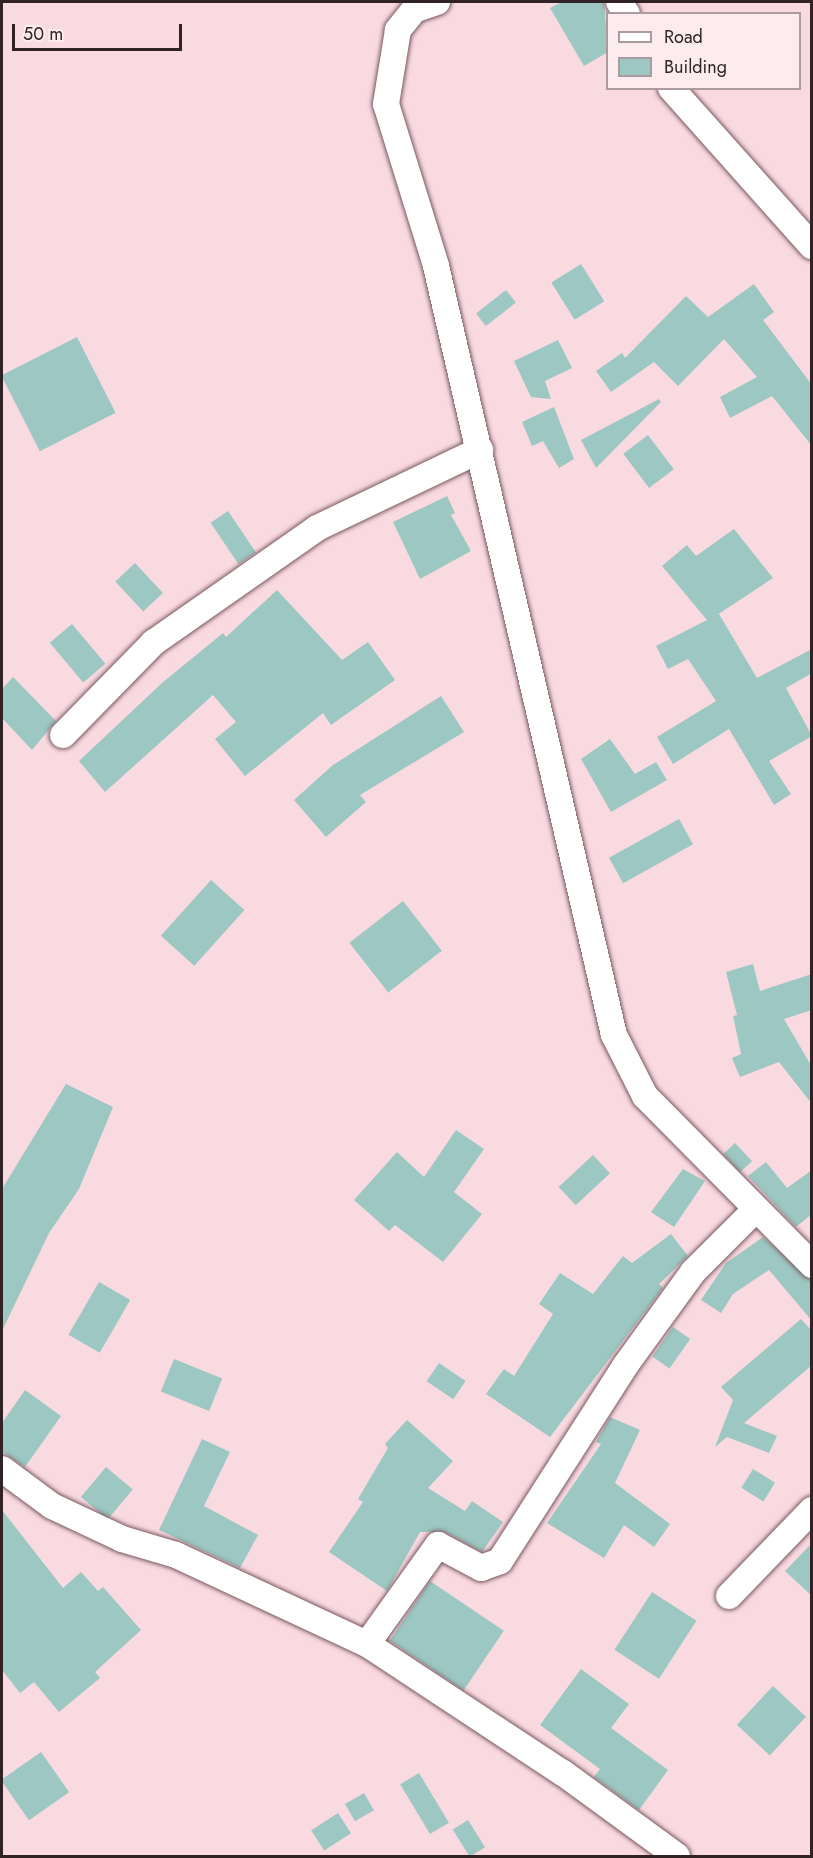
<!DOCTYPE html>
<style>
body{margin:0}
#map{position:relative;width:813px;height:1858px;overflow:hidden;background:#fadae1;font-family:Jost,sans-serif}
div>[style]{position:absolute}
.building>*{inset:0;background:#9cc7c2;transform-origin:0 0}
.roads{filter:drop-shadow(0 0 2px #795860) drop-shadow(0 0 2px #795860)}
.minor>*{height:26px;margin:-13px;padding:0 13px;transform-origin:13px;border-radius:13px;background:#fff}
span{translate:-50% -50%;white-space:nowrap;text-align:center;line-height:1.15;-webkit-text-stroke:4.5px #fcecef;paint-order:stroke}
.frame{position:absolute;inset:0;border:3px solid #312226;pointer-events:none}
.legend{position:absolute;left:606px;top:12px;width:195px;height:78px;box-sizing:border-box;background:#fcecef;border:2px solid #ab9b9f;margin:0;padding:8px 10px;list-style:none;font-size:18px;color:#312226}
.legend li{display:flex;align-items:center;gap:12px;height:30px}
.legend b{width:30px;border:2px solid #ab9b9f}
.scale{position:absolute;left:12px;top:24px;width:170px;height:27px;box-sizing:border-box;border:3px solid #312226;border-top:0;padding-left:8px;font-size:18px;line-height:21px;white-space:nowrap;color:#312226;-webkit-text-stroke:4px #fcecef;paint-order:stroke}
</style>
<div id="map">
<div class="building">
<i style="clip-path:polygon(562px 2px,604px 2px,608px 52px,584px 66px,550px 8px)"></i>
<i style="left:581px;top:264px;width:44px;height:35px;rotate:58deg"></i>
<i style="clip-path:polygon(754px 284px,774px 312px,763px 320px,812px 385px,812px 446px,772px 396px,730px 418px,720px 397px,757px 377px,724px 339px,678px 386px,654px 362px,611px 392px,596px 371px,622px 353px,625px 358px,686px 296px,708px 317px)"></i>
<i style="left:506px;top:290px;width:16px;height:38px;rotate:52deg"></i>
<i style="left:77px;top:337px;width:85px;height:85px;rotate:63deg"></i>
<i style="clip-path:polygon(558px 340px,572px 368px,545px 381px,551px 399px,531px 397px,514px 361px)"></i>
<i style="clip-path:polygon(659px 399px,661px 402px,596px 468px,581px 440px)"></i>
<i style="clip-path:polygon(554px 407px,574px 459px,559px 468px,543px 441px,532px 446px,522px 422px)"></i>
<i style="left:648px;top:435px;width:43px;height:31px;rotate:53deg"></i>
<i style="clip-path:polygon(447px 496px,455px 513px,451px 515px,471px 551px,420px 579px,393px 522px)"></i>
<i style="left:228px;top:511px;width:50px;height:21px;rotate:56deg"></i>
<i style="clip-path:polygon(734px 529px,773px 578px,714px 617px,719px 614px,757px 678px,812px 649px,812px 673px,786px 688px,812px 736px,769px 761px,791px 794px,774px 805px,729px 729px,673px 764px,657px 737px,716px 701px,688px 659px,668px 669px,656px 646px,707px 620px,662px 566px,687px 545px,696px 556px)"></i>
<i style="left:135px;top:563px;width:41px;height:27px;rotate:47deg"></i>
<i style="clip-path:polygon(277px 590px,342px 660px,368px 642px,395px 680px,331px 725px,323px 713px,245px 776px,215px 739px,236px 722px,213px 695px,105px 792px,79px 761px,162px 683px,223px 633px,226px 637px)"></i>
<i style="left:72px;top:624px;width:52px;height:29px;rotate:50deg"></i>
<i style="clip-path:polygon(13px 677px,56px 721px,32px 750px,2px 718px,2px 689px)"></i>
<i style="clip-path:polygon(441px 696px,464px 732px,360px 795px,366px 802px,326px 837px,294px 800px,333px 765px)"></i>
<i style="clip-path:polygon(610px 739px,635px 774px,656px 762px,667px 780px,611px 812px,581px 759px)"></i>
<i style="left:679px;top:819px;width:29px;height:80px;rotate:61deg"></i>
<i style="left:211px;top:880px;width:45px;height:75px;rotate:42deg"></i>
<i style="left:403px;top:901px;width:63px;height:68px;rotate:52deg"></i>
<i style="clip-path:polygon(753px 964px,760px 991px,812px 974px,812px 1010px,784px 1019px,812px 1067px,812px 1104px,779px 1062px,740px 1077px,732px 1058px,741px 1054px,733px 1016px,737px 1015px,726px 972px)"></i>
<i style="clip-path:polygon(66px 1084px,113px 1107px,79px 1189px,49px 1233px,2px 1331px,2px 1189px)"></i>
<i style="clip-path:polygon(456px 1130px,484px 1149px,454px 1192px,482px 1214px,443px 1262px,395px 1225px,389px 1231px,354px 1200px,397px 1152px,424px 1177px)"></i>
<i style="left:735px;top:1143px;width:25px;height:16px;rotate:47deg"></i>
<i style="left:593px;top:1155px;width:25px;height:47px;rotate:47deg"></i>
<i style="clip-path:polygon(766px 1162px,787px 1188px,812px 1170px,812px 1214px,796px 1227px,748px 1176px)"></i>
<i style="clip-path:polygon(683px 1169px,705px 1181px,674px 1227px,651px 1212px)"></i>
<i style="clip-path:polygon(671px 1234px,688px 1256px,659px 1284px,663px 1288px,550px 1437px,486px 1394px,504px 1369px,514px 1376px,553px 1314px,539px 1304px,560px 1273px,593px 1294px,623px 1256px,632px 1263px)"></i>
<i style="clip-path:polygon(763px 1237px,812px 1280px,812px 1321px,769px 1270px,733px 1294px,721px 1313px,701px 1300px,726px 1263px)"></i>
<i style="left:99px;top:1282px;width:36px;height:61px;rotate:30deg"></i>
<i style="clip-path:polygon(801px 1319px,812px 1331px,812px 1365px,744px 1423px,777px 1436px,769px 1453px,727px 1437px,715px 1447px,733px 1400px,721px 1387px)"></i>
<i style="left:673px;top:1327px;width:21px;height:36px;rotate:35deg"></i>
<i style="left:174px;top:1359px;width:52px;height:35px;rotate:22deg"></i>
<i style="left:439px;top:1363px;width:32px;height:22px;rotate:34deg"></i>
<i style="clip-path:polygon(25px 1390px,61px 1416px,25px 1467px,2px 1452px,2px 1423px)"></i>
<i style="clip-path:polygon(610px 1417px,640px 1430px,615px 1483px,670px 1524px,654px 1547px,624px 1525px,604px 1558px,547px 1523px,601px 1444px,596px 1442px)"></i>
<i style="clip-path:polygon(407px 1420px,453px 1461px,428px 1488px,465px 1511px,472px 1501px,503px 1522px,482px 1552px,445px 1532px,420px 1532px,387px 1591px,329px 1552px,363px 1502px,358px 1499px,388px 1448px,385px 1444px)"></i>
<i style="clip-path:polygon(202px 1439px,230px 1452px,204px 1506px,258px 1535px,240px 1568px,159px 1530px)"></i>
<i style="left:106px;top:1467px;width:35px;height:39px;rotate:40deg"></i>
<i style="left:753px;top:1469px;width:26px;height:22px;rotate:32deg"></i>
<i style="clip-path:polygon(2px 1510px,63px 1588px,81px 1572px,98px 1591px,103px 1587px,141px 1630px,95px 1672px,100px 1678px,59px 1712px,34px 1682px,20px 1693px,2px 1670px)"></i>
<i style="clip-path:polygon(812px 1543px,812px 1596px,785px 1571px)"></i>
<i style="left:430px;top:1581px;width:89px;height:72px;rotate:34deg"></i>
<i style="left:652px;top:1592px;width:53px;height:69px;rotate:33deg"></i>
<i style="clip-path:polygon(581px 1669px,629px 1704px,611px 1728px,668px 1770px,639px 1810px,594px 1777px,600px 1769px,540px 1725px)"></i>
<i style="left:773px;top:1686px;width:45px;height:53px;rotate:43deg"></i>
<i style="left:41px;top:1752px;width:49px;height:49px;rotate:55deg"></i>
<i style="left:419px;top:1773px;width:58px;height:22px;rotate:59deg"></i>
<i style="left:364px;top:1793px;width:20px;height:22px;rotate:60deg"></i>
<i style="left:338px;top:1813px;width:24px;height:32px;rotate:57deg"></i>
<i style="left:468px;top:1820px;width:32px;height:18px;rotate:58deg"></i>
</div>
<div class="roads">
<div class="minor">
<i style="left:437px;top:2px;width:24px;rotate:161deg"></i>
<i style="left:414px;top:10px;width:26px;rotate:129deg"></i>
<i style="left:398px;top:30px;width:75px;rotate:99.2deg"></i>
<i style="left:386px;top:104px;width:170px;rotate:72.8deg"></i>
<i style="left:436px;top:266px;width:789px;rotate:76.97deg"></i>
<i style="left:614px;top:1035px;width:68px;rotate:63.1deg"></i>
<i style="left:645px;top:1096px;width:238px;rotate:45.3deg"></i>
<i style="left:619px;top:2px;width:14px;rotate:56deg"></i>
<i style="left:671px;top:88px;width:212px;rotate:48.3deg"></i>
<i style="left:63px;top:735px;width:129px;rotate:-45.6deg"></i>
<i style="left:153px;top:643px;width:200px;rotate:-35deg"></i>
<i style="left:317px;top:528px;width:181px;rotate:-25.6deg"></i>
<i style="left:2px;top:1469px;width:62px;rotate:36.5deg"></i>
<i style="left:52px;top:1506px;width:77px;rotate:25.2deg"></i>
<i style="left:122px;top:1539px;width:56px;rotate:16.5deg"></i>
<i style="left:176px;top:1555px;width:211px;rotate:25deg"></i>
<i style="left:367px;top:1644px;width:235px;rotate:33.4deg"></i>
<i style="left:563px;top:1773px;width:141px;rotate:36.1deg"></i>
<i style="left:729px;top:1596px;width:120px;rotate:-46deg"></i>
<i style="left:367px;top:1644px;width:122px;rotate:-54.4deg"></i>
<i style="left:438px;top:1545px;width:49px;rotate:28.1deg"></i>
<i style="left:481px;top:1568px;width:20px;rotate:-20deg"></i>
<i style="left:500px;top:1561px;width:232px;rotate:-57.3deg"></i>
<i style="left:625px;top:1366px;width:116px;rotate:-54.1deg"></i>
<i style="left:693px;top:1272px;width:89px;rotate:-45deg"></i>
</div>
</div>
<div class="frame"></div>
<ul class="legend">
<li><b style="height:8px;background:#fff"></b>Road</li>
<li><b style="height:16px;background:#9cc7c2"></b>Building</li>
</ul>
<div class="scale">50 m</div>
</div>
